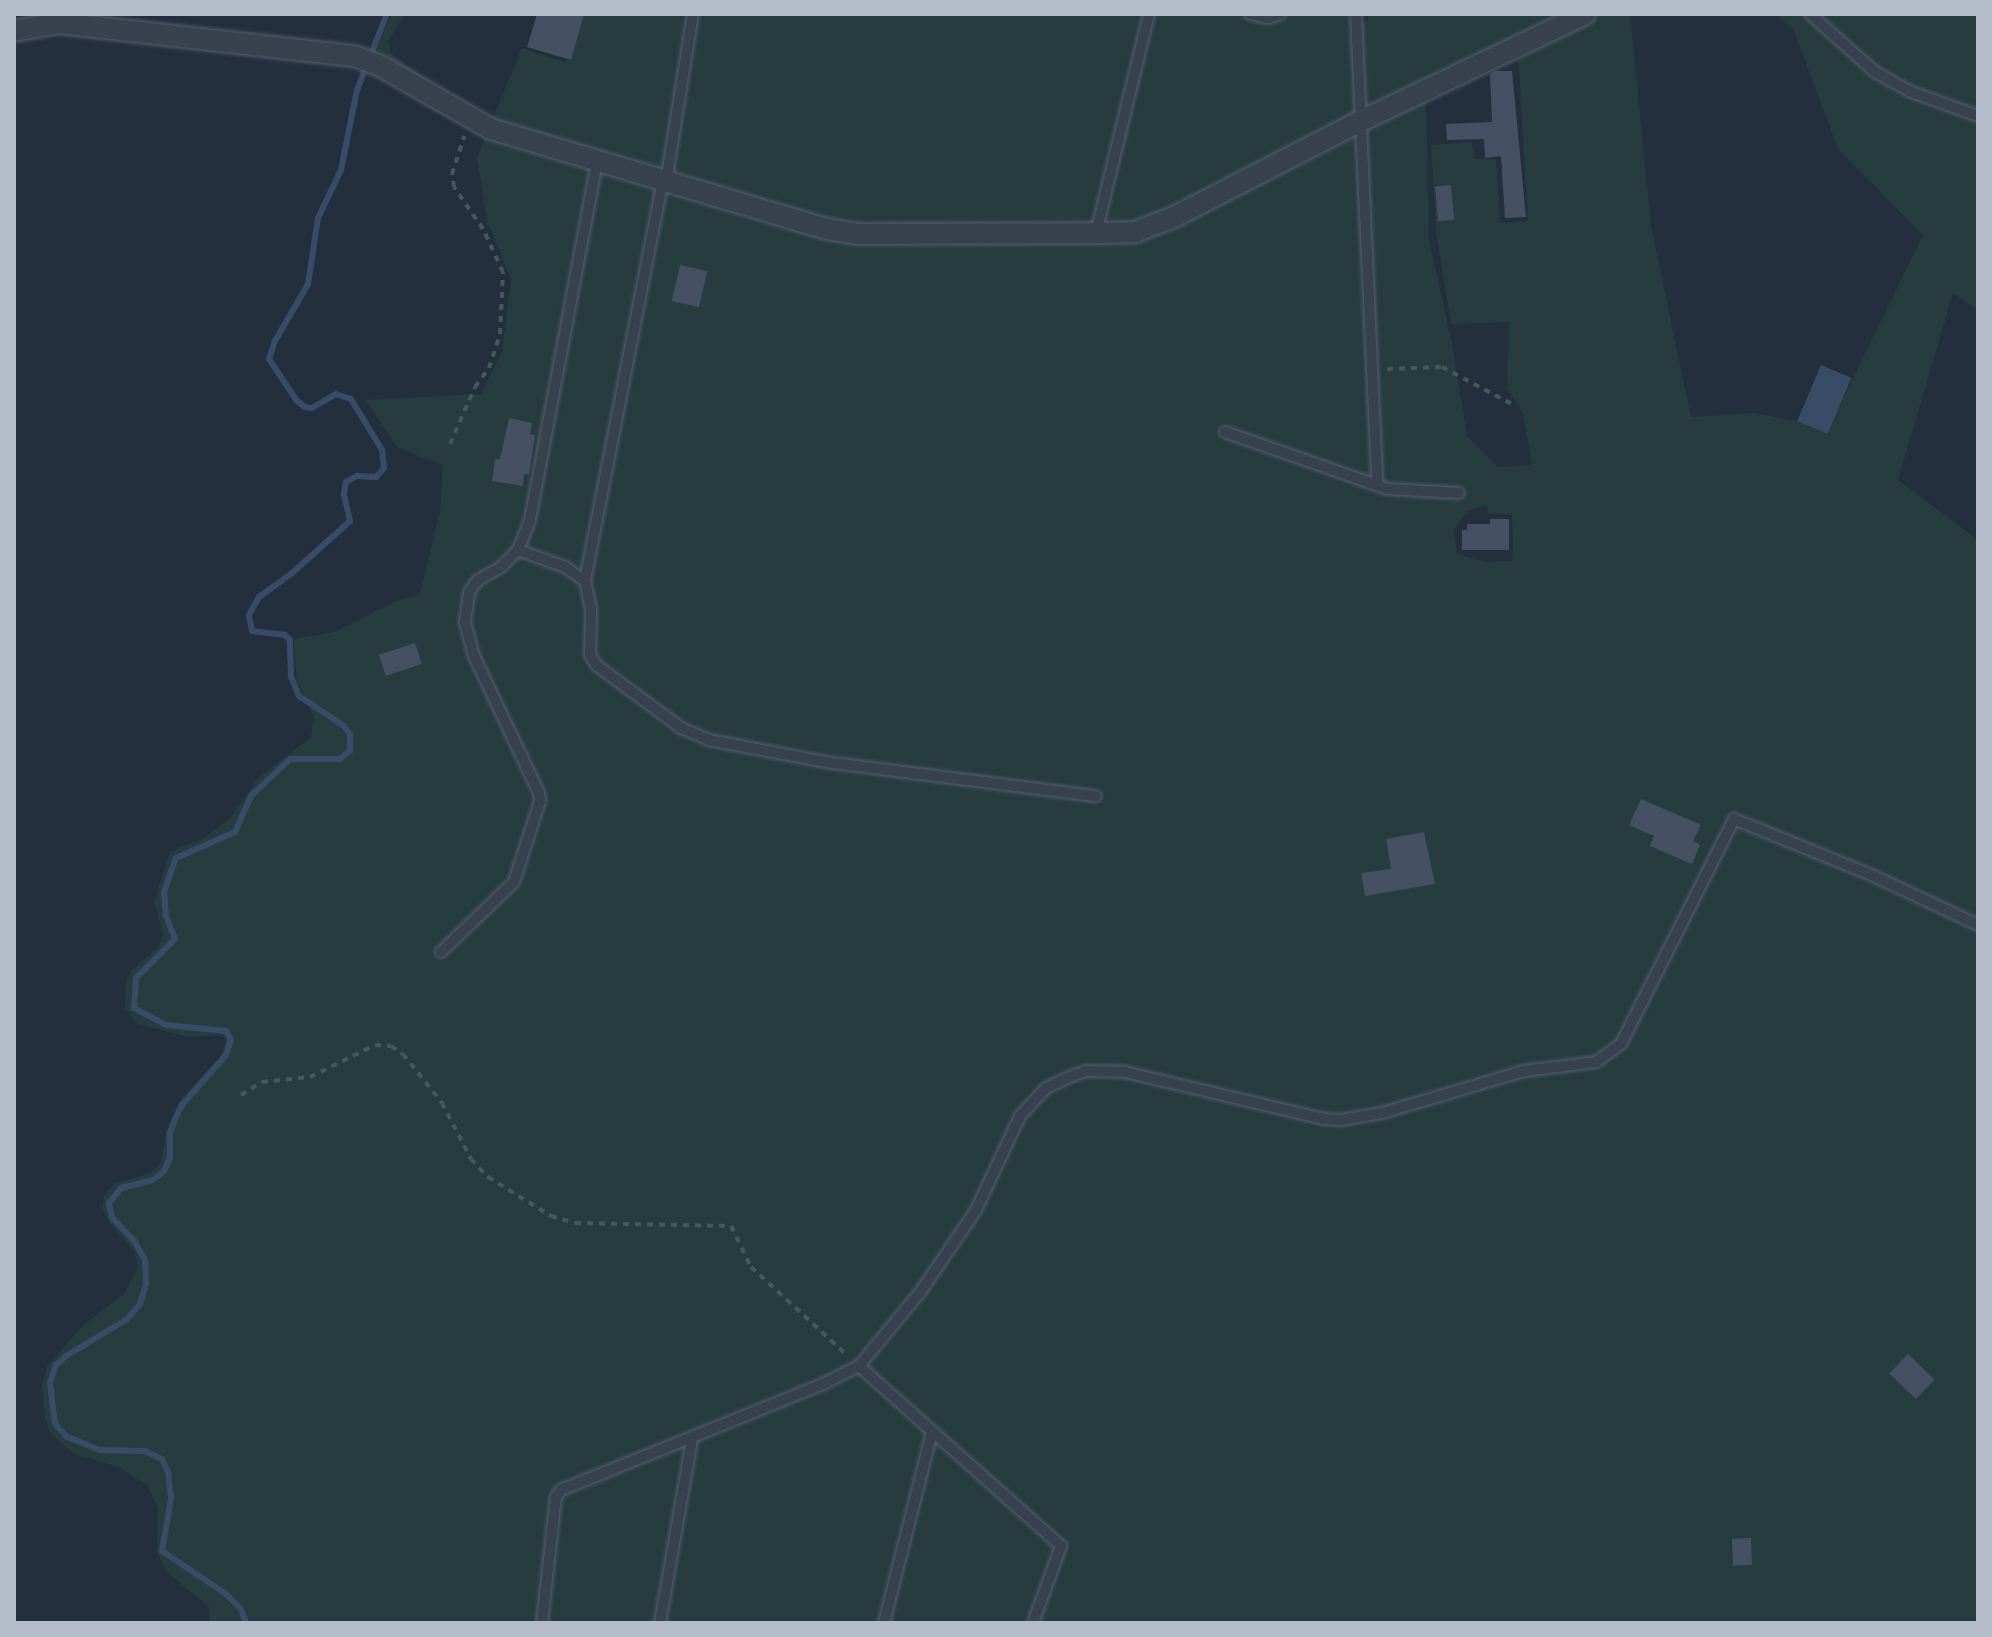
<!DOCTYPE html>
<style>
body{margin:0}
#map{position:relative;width:1992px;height:1637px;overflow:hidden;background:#242f3e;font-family:"Open Sans",sans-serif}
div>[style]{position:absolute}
.green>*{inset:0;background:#263c3f}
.water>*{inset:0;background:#394c67;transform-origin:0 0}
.stream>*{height:6px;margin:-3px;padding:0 3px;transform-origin:3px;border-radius:3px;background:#394c67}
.building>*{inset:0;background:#455162;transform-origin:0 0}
.path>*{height:4px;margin-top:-2px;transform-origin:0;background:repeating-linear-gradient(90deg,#44595c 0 6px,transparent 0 12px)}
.roads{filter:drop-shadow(0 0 2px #565f6c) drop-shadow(0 0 2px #565f6c)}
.service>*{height:10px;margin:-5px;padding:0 5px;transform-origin:5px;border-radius:5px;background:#38414e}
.minor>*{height:20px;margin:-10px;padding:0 10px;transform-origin:10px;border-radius:10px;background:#38414e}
span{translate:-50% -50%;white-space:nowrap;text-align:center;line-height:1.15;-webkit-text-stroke:6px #1d2633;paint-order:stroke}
.frame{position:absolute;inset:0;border:16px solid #b4bcc9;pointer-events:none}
</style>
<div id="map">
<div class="green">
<i style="clip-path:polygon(392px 14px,405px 14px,388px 41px,391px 53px,432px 83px,430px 86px,375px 53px)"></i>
<i style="clip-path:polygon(evenodd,581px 14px,1349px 14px,1352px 23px,1367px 22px,1369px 14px,1630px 14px,1651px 226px,1691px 417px,1754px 413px,1796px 421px,1826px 434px,1923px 235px,1838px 149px,1793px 29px,1774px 14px,1978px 14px,1978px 310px,1953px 293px,1898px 480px,1978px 540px,1978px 1623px,210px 1623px,209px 1607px,167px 1572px,157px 1552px,158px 1507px,147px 1485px,118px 1467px,76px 1454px,51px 1435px,45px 1418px,42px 1387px,47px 1367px,81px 1327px,125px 1293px,138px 1266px,134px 1252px,108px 1221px,102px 1208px,104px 1196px,114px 1184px,150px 1173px,161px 1163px,166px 1130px,181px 1099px,220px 1057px,225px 1043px,224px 1035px,187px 1037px,136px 1023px,125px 1007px,126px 982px,132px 970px,159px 946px,163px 934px,154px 902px,170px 852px,206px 837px,232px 816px,259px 777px,311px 737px,314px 717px,297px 680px,293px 639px,335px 632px,394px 602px,420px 594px,440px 511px,443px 465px,397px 447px,366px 400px,481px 394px,502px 352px,511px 279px,487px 221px,477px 157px,522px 48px,565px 62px,581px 14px,1518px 52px,1528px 221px,1500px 223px,1496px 159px,1474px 159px,1472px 142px,1431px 145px,1436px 231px,1451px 324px,1509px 322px,1507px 388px,1523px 414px,1532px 465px,1498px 467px,1467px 436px,1452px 344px,1429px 239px,1426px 98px,1518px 52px,581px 14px,1487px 505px,1488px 513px,1512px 515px,1513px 561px,1486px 562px,1457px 554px,1454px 530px,1467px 511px,1487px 505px)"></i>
</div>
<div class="water">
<i style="left:1821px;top:365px;width:33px;height:61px;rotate:23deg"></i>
</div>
<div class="stream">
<i style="left:246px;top:1623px;width:15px;rotate:-110deg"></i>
<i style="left:241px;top:1609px;width:21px;rotate:-135deg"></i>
<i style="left:226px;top:1594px;width:77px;rotate:-146.1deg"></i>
<i style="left:162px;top:1551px;width:53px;rotate:-80.2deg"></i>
<i style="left:171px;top:1499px;width:27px;rotate:-96deg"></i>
<i style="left:168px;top:1472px;width:14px;rotate:-115deg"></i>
<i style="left:162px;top:1459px;width:19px;rotate:-155deg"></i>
<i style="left:145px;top:1451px;width:45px;rotate:-178.7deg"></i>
<i style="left:100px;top:1450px;width:37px;rotate:-158deg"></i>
<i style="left:66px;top:1436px;width:16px;rotate:-133deg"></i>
<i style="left:55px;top:1424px;width:41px;rotate:-97deg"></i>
<i style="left:50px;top:1383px;width:19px;rotate:-72deg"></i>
<i style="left:56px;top:1365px;width:13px;rotate:-42deg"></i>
<i style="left:66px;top:1356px;width:71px;rotate:-31.2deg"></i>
<i style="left:127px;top:1319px;width:20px;rotate:-49deg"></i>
<i style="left:140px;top:1304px;width:21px;rotate:-73deg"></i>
<i style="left:146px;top:1284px;width:24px;rotate:-92deg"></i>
<i style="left:145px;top:1260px;width:21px;rotate:-119deg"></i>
<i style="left:135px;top:1242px;width:34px;rotate:-133deg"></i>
<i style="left:112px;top:1217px;width:14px;rotate:-102deg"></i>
<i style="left:109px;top:1203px;width:19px;rotate:-51deg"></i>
<i style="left:121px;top:1188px;width:33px;rotate:-14deg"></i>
<i style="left:153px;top:1180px;width:14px;rotate:-39deg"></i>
<i style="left:164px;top:1171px;width:14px;rotate:-65deg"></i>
<i style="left:170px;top:1158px;width:25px;rotate:-90deg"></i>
<i style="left:170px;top:1133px;width:15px;rotate:-70deg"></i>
<i style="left:175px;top:1119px;width:16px;rotate:-63deg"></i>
<i style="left:182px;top:1105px;width:67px;rotate:-48.7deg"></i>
<i style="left:226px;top:1055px;width:16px;rotate:-72deg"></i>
<i style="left:231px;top:1040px;width:10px;rotate:-119deg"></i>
<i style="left:226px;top:1031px;width:60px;rotate:-174.3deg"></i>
<i style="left:166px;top:1025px;width:36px;rotate:-152deg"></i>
<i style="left:134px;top:1008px;width:30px;rotate:-86deg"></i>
<i style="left:136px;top:978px;width:55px;rotate:-45deg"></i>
<i style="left:175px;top:939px;width:26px;rotate:-111deg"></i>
<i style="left:166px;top:915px;width:23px;rotate:-95deg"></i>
<i style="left:164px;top:892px;width:36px;rotate:-71deg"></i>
<i style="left:176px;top:858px;width:64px;rotate:-23.8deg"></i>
<i style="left:235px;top:832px;width:39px;rotate:-66deg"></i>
<i style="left:251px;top:796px;width:54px;rotate:-43.5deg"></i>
<i style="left:290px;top:759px;width:50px"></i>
<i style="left:340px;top:759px;width:13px;rotate:-39deg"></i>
<i style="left:350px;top:751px;width:17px;rotate:-90deg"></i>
<i style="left:350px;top:734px;width:10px;rotate:-127deg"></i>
<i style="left:344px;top:726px;width:54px;rotate:-146.3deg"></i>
<i style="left:299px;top:696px;width:22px;rotate:-112deg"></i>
<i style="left:291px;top:676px;width:36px;rotate:-92deg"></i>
<i style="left:290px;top:640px;width:7px;rotate:-135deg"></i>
<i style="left:285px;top:635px;width:33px;rotate:-173deg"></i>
<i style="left:252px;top:631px;width:16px;rotate:-101deg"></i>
<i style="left:249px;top:615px;width:21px;rotate:-61deg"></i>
<i style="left:259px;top:597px;width:39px;rotate:-36deg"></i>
<i style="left:291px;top:574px;width:79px;rotate:-41.9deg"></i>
<i style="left:350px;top:521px;width:28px;rotate:-103deg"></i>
<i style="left:344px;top:494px;width:12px;rotate:-81deg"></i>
<i style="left:346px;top:482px;width:13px;rotate:-29deg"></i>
<i style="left:357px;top:476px;width:19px;rotate:3deg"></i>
<i style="left:376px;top:477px;width:12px;rotate:-48deg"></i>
<i style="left:384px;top:468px;width:18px;rotate:-96deg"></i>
<i style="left:382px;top:450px;width:60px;rotate:-121.3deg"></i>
<i style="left:351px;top:399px;width:16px;rotate:-162deg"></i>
<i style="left:336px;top:394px;width:28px;rotate:150deg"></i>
<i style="left:312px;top:408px;width:7px;rotate:-172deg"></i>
<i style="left:305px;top:407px;width:10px;rotate:-143deg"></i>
<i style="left:297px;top:401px;width:50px;rotate:-123.7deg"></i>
<i style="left:269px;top:359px;width:19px;rotate:-72deg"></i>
<i style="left:275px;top:341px;width:66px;rotate:-59.9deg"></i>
<i style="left:308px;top:284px;width:67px;rotate:-81.4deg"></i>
<i style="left:318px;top:218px;width:53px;rotate:-64.4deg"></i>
<i style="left:341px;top:170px;width:82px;rotate:-78.7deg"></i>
<i style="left:357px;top:90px;width:82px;rotate:-68.5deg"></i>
</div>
<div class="building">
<i style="clip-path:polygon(537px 14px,584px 14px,571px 60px,527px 47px)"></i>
<i style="clip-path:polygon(1495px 71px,1512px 71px,1526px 217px,1505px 218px,1501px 156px,1485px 158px,1484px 139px,1447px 140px,1446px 124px,1492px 122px,1490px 74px)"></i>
<i style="left:1451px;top:185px;width:35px;height:16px;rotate:85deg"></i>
<i style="left:680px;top:265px;width:28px;height:37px;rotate:13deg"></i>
<i style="clip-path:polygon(509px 418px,532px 423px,530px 434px,535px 435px,529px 474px,524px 474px,523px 486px,492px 481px,495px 459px,500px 459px)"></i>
<i style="clip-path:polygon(1490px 519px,1509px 519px,1509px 550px,1462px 550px,1462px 530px,1467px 530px,1467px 524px,1490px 524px)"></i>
<i style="left:415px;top:643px;width:22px;height:38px;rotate:72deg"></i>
<i style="clip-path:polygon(1641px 799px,1701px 825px,1693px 841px,1700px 845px,1692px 864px,1650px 846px,1654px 836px,1629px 825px)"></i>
<i style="clip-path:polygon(1424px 832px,1435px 884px,1365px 896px,1361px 873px,1391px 869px,1386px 839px)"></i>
<i style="left:1908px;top:1354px;width:37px;height:27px;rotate:44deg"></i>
<i style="left:1751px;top:1538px;width:27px;height:19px;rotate:88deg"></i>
</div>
<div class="path">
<i style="left:1387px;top:369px;width:55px;rotate:-2.1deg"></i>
<i style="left:1442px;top:367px;width:79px;rotate:27.9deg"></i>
<i style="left:450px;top:444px;width:62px;rotate:-66.3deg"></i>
<i style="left:475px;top:387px;width:24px;rotate:-54deg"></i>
<i style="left:489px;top:368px;width:36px;rotate:-72deg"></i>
<i style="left:500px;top:334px;width:62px;rotate:-87.2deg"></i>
<i style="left:503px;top:272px;width:47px;rotate:-114.9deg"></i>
<i style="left:483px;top:229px;width:51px;rotate:-124.6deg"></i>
<i style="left:454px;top:187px;width:13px;rotate:-99deg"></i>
<i style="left:452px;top:174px;width:40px;rotate:-72deg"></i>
<i style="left:241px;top:1095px;width:25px;rotate:-32deg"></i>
<i style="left:262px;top:1082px;width:48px;rotate:-5.9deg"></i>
<i style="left:310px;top:1077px;width:72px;rotate:-26.2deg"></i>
<i style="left:375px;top:1045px;width:16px;rotate:4deg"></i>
<i style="left:391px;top:1046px;width:14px;rotate:34deg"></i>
<i style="left:403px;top:1054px;width:63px;rotate:51.5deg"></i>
<i style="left:442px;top:1103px;width:63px;rotate:62.6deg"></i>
<i style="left:471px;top:1159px;width:25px;rotate:47deg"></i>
<i style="left:488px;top:1177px;width:74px;rotate:31.8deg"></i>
<i style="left:551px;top:1216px;width:25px;rotate:16deg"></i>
<i style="left:575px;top:1223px;width:156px;rotate:1.1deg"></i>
<i style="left:731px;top:1226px;width:46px;rotate:64deg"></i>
<i style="left:751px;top:1267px;width:132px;rotate:42.5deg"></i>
</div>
<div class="roads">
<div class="service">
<i style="left:1250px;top:14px;width:18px;rotate:13deg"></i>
<i style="left:1268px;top:18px;width:13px;rotate:-18deg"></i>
<i style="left:1356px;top:14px;width:471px;rotate:87.4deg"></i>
<i style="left:1810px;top:14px;width:87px;rotate:41.7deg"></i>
<i style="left:1875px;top:72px;width:39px;rotate:29deg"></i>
<i style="left:1909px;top:91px;width:73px;rotate:19.9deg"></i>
<i style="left:666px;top:182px;width:170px;rotate:-80.9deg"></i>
<i style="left:1096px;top:233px;width:225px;rotate:-76.4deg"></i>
<i style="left:1225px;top:432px;width:173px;rotate:19.3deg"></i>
<i style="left:1388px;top:489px;width:71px;rotate:3.2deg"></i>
<i style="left:518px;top:550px;width:50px;rotate:19.9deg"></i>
<i style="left:565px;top:567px;width:24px;rotate:35deg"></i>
<i style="left:585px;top:581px;width:29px;rotate:78deg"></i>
<i style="left:591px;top:609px;width:46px;rotate:91.2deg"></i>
<i style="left:590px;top:655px;width:12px;rotate:59deg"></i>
<i style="left:596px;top:665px;width:106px;rotate:36.5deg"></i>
<i style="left:681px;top:728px;width:30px;rotate:23deg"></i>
<i style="left:709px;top:740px;width:118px;rotate:10.7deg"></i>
<i style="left:825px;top:762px;width:273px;rotate:7.2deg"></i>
<i style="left:585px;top:581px;width:408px;rotate:-79deg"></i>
<i style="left:441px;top:952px;width:101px;rotate:-43.8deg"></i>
<i style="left:514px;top:882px;width:85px;rotate:-72.2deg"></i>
<i style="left:540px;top:801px;width:8px;rotate:-97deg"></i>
<i style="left:539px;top:793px;width:152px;rotate:-115.4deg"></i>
<i style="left:474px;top:656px;width:35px;rotate:-105deg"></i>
<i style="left:465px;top:622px;width:30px;rotate:-82deg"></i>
<i style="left:469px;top:592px;width:15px;rotate:-53deg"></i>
<i style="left:478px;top:580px;width:25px;rotate:-29deg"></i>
<i style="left:500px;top:568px;width:25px;rotate:-45deg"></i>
<i style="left:518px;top:550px;width:32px;rotate:-68deg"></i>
<i style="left:530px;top:520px;width:365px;rotate:-79.4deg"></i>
<i style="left:859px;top:1366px;width:271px;rotate:41.7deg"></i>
<i style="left:1061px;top:1546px;width:82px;rotate:110deg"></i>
<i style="left:542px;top:1623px;width:127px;rotate:-83.7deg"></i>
<i style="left:556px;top:1497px;width:9px;rotate:-54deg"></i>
<i style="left:561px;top:1490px;width:283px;rotate:-22deg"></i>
<i style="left:823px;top:1384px;width:40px;rotate:-26.6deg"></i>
<i style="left:859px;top:1366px;width:97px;rotate:-50.4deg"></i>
<i style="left:921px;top:1291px;width:98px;rotate:-55.8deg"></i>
<i style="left:976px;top:1210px;width:104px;rotate:-64.9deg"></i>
<i style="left:1020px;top:1116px;width:38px;rotate:-47deg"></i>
<i style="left:1046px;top:1088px;width:23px;rotate:-25deg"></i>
<i style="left:1067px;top:1078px;width:20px;rotate:-20deg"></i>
<i style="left:1086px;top:1071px;width:39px;rotate:1deg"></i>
<i style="left:1125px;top:1072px;width:204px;rotate:13.3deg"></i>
<i style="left:1324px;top:1119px;width:17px;rotate:3deg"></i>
<i style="left:1341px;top:1120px;width:42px;rotate:-9.7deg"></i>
<i style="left:1382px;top:1113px;width:148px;rotate:-16.5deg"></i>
<i style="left:1524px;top:1071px;width:73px;rotate:-7.1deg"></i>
<i style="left:1596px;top:1062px;width:31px;rotate:-36deg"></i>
<i style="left:1621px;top:1044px;width:252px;rotate:-63.3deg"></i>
<i style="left:1734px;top:819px;width:153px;rotate:22.2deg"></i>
<i style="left:1876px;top:877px;width:113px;rotate:25.2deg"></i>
<i style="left:660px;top:1623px;width:187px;rotate:-80.1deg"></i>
<i style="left:884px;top:1623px;width:197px;rotate:-75.9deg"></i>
</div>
<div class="minor">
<i style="left:14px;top:31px;width:46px;rotate:-10.1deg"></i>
<i style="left:59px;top:23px;width:298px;rotate:6.4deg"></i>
<i style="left:355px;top:56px;width:31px;rotate:22deg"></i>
<i style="left:384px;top:68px;width:123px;rotate:29.7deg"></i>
<i style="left:491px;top:129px;width:351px;rotate:16.6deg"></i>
<i style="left:827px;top:229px;width:32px;rotate:9deg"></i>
<i style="left:859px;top:234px;width:237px;rotate:-0.2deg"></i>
<i style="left:1096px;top:233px;width:39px;rotate:-1deg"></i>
<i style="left:1135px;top:232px;width:42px;rotate:-21deg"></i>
<i style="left:1174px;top:217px;width:210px;rotate:-27.2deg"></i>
<i style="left:1361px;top:121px;width:248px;rotate:-25.5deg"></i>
</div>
</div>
<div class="frame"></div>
</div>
